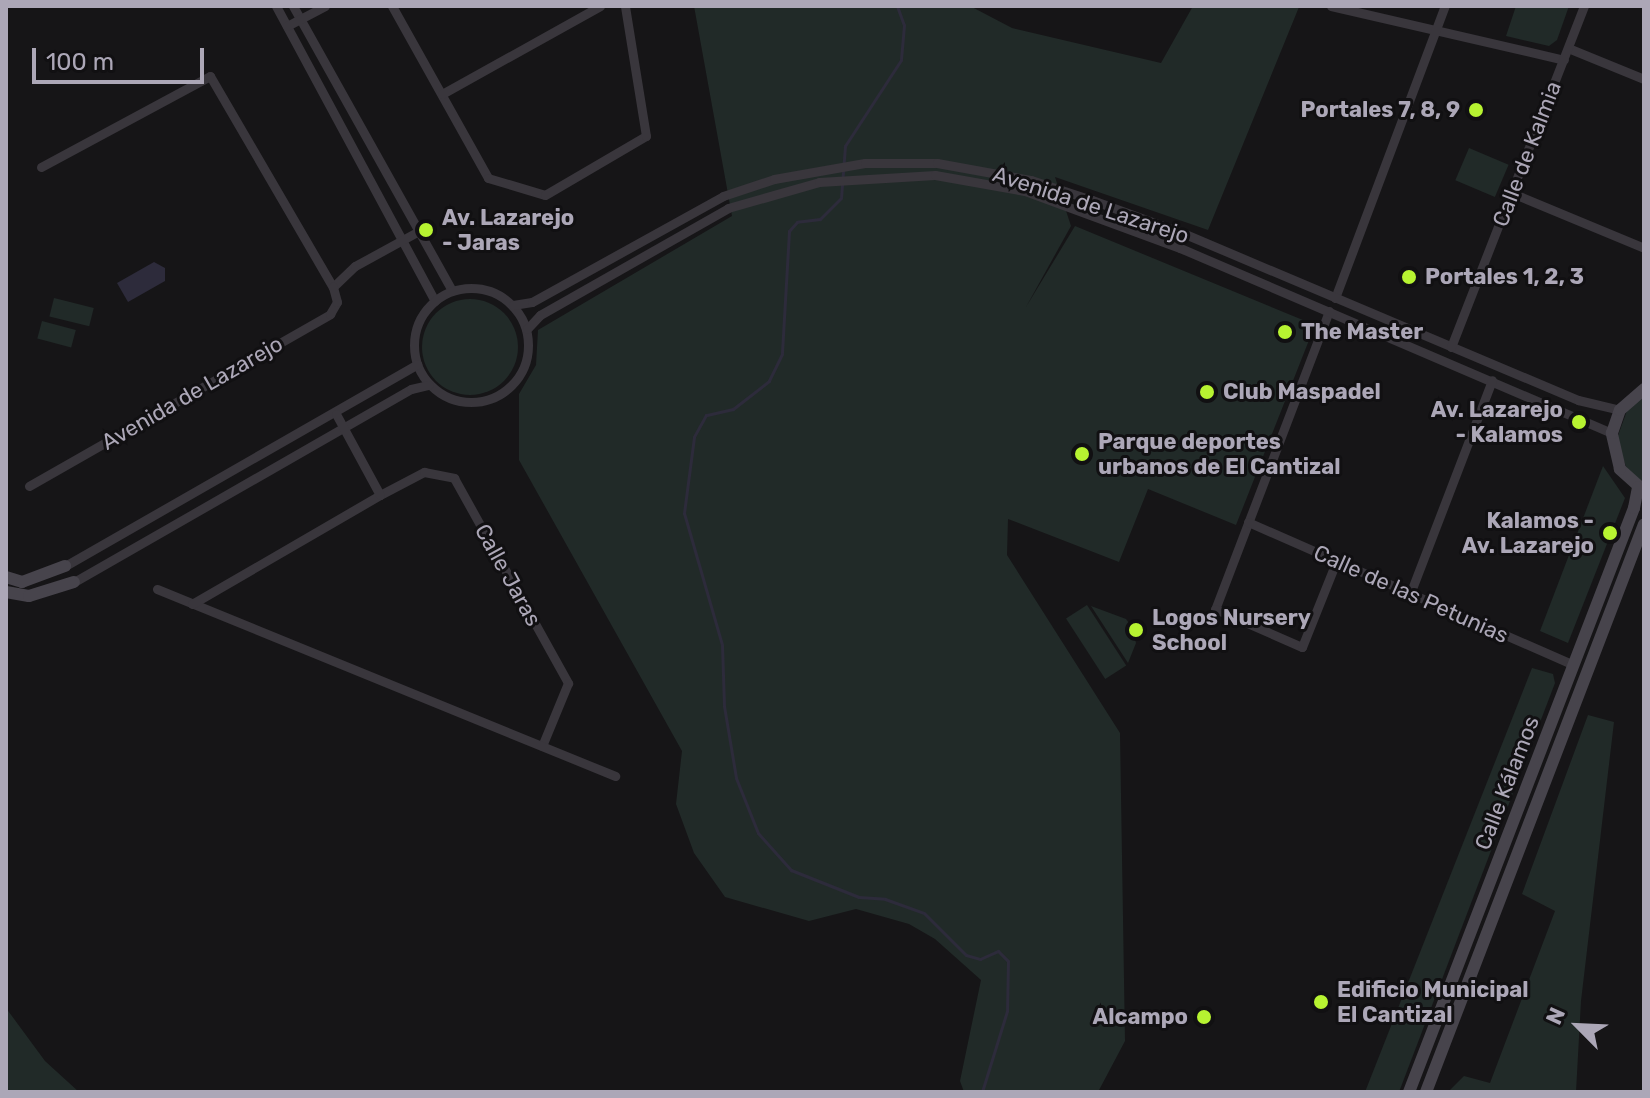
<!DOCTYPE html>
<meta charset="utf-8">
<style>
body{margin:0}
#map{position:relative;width:1650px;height:1098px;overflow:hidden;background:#161517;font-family:Rubik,sans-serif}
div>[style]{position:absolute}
.green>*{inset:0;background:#212a28;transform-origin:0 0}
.round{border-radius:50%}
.water>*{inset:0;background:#2d2b3b}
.stream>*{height:3px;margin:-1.5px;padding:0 1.5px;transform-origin:1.5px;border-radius:1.5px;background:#2d2b3b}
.street>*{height:9px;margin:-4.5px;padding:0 4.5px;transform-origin:4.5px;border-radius:4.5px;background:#39363c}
.street>.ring{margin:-4.5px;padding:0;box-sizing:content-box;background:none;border:9px solid #39363c;border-radius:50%}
.secondary>*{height:12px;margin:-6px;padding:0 6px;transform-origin:6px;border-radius:6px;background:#47444c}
.dots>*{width:22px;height:22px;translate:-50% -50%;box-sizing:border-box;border:4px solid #111012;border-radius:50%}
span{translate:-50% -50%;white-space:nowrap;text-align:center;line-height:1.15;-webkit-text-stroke:6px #111012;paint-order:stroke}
.poi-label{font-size:22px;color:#aca7b7;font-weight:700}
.right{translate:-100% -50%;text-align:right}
.left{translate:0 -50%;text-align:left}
.street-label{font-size:22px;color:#aca7b7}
.frame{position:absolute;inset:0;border:8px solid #aca7b7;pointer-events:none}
.north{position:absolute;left:1538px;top:986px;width:80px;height:80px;-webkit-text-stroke:6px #111012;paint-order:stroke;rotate:294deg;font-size:22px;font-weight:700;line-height:32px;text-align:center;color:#aca7b7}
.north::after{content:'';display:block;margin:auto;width:28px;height:36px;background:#aca7b7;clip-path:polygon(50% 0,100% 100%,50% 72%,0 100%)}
.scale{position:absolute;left:32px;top:48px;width:172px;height:36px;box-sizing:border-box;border:4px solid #aca7b7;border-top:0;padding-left:10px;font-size:24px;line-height:28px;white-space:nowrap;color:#aca7b7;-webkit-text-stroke:6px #111012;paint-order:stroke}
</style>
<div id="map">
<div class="green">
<i style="clip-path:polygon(694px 6px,970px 6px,1012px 28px,1161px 63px,1193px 6px,1299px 7px,1208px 230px,1055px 177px,1071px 226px,1026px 307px,1075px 226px,1315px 325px,1236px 525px,1148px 489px,1119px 562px,1008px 519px,1007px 555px,1120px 733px,1125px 1041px,1098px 1092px,964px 1092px,960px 1081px,981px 980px,935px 939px,909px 924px,856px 909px,809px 921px,725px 897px,694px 853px,676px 804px,682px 751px,519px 460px,519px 394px,536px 365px,538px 330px,732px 216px)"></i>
<i style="clip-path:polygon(1516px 6px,1569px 6px,1557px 40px,1549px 46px,1506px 36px)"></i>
<i style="left:1469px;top:148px;width:43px;height:35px;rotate:23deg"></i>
<i style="left:54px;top:298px;width:41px;height:19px;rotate:14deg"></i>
<i class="round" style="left:422px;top:299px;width:96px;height:96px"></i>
<i style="left:42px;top:321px;width:35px;height:18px;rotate:15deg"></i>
<i style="clip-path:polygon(1644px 395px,1644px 485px,1629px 474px,1616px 441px,1628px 408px)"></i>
<i style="clip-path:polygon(1603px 466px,1625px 498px,1568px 643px,1540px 631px)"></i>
<i style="left:1087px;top:605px;width:72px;height:25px;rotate:57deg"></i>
<i style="clip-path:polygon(1091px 606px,1126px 619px,1132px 627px,1136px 643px,1128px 663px)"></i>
<i style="clip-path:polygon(1532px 668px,1553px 674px,1555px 683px,1399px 1092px,1365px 1092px)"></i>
<i style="clip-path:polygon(1588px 715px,1614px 722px,1581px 1001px,1576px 1092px,1448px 1092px,1464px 1076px,1490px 1083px,1555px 911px,1522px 894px)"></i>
<i style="clip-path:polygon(6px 1008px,45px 1061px,79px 1092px,6px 1092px)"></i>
</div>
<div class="water">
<i style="clip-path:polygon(154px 262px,165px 268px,165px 281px,128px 302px,117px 283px)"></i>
</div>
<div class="stream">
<i style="left:897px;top:6px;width:20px;rotate:70deg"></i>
<i style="left:904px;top:25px;width:35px;rotate:95deg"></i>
<i style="left:901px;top:60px;width:103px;rotate:123.1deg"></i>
<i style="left:845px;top:146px;width:52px;rotate:94.4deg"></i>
<i style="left:841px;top:198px;width:30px;rotate:135deg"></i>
<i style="left:820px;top:219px;width:23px;rotate:173deg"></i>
<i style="left:797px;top:222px;width:12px;rotate:132deg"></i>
<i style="left:789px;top:231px;width:123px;rotate:93.3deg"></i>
<i style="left:782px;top:354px;width:30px;rotate:116deg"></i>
<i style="left:769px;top:381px;width:46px;rotate:142.1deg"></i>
<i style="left:733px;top:409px;width:28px;rotate:167deg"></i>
<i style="left:706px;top:415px;width:25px;rotate:119deg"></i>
<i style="left:694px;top:437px;width:77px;rotate:97.5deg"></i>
<i style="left:684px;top:513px;width:137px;rotate:73.9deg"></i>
<i style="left:722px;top:645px;width:61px;rotate:88.1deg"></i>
<i style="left:724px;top:706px;width:73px;rotate:80.5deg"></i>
<i style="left:736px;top:778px;width:59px;rotate:68.2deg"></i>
<i style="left:758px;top:833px;width:50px;rotate:48.3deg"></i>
<i style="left:791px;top:870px;width:73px;rotate:21.7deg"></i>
<i style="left:859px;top:897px;width:26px;rotate:4deg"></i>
<i style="left:885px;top:899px;width:41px;rotate:19.7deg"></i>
<i style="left:924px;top:913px;width:59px;rotate:45deg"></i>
<i style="left:966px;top:955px;width:15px;rotate:16deg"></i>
<i style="left:980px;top:959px;width:20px;rotate:-24deg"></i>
<i style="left:998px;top:951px;width:14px;rotate:45deg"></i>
<i style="left:1008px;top:961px;width:50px;rotate:91.1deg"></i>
<i style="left:1007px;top:1011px;width:85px;rotate:107.2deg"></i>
</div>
<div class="street">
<i style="left:276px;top:6px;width:335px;rotate:61.7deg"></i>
<i style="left:293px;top:6px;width:326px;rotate:60.8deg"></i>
<i style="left:392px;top:6px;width:197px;rotate:60.8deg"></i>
<i style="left:488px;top:178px;width:59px;rotate:16.6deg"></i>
<i style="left:545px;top:195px;width:117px;rotate:-30.3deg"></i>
<i style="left:646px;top:136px;width:132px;rotate:-99.2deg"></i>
<i style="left:1331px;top:6px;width:239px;rotate:13deg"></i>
<i style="left:287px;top:26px;width:43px;rotate:-27.8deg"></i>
<i style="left:1568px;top:48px;width:82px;rotate:22.2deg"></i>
<i style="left:442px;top:94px;width:181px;rotate:-29.1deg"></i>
<i style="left:41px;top:167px;width:192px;rotate:-28.3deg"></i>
<i style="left:210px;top:76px;width:244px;rotate:59.8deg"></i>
<i style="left:333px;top:287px;width:30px;rotate:-44deg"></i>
<i style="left:355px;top:266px;width:71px;rotate:-28.7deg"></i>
<i style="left:1512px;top:193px;width:143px;rotate:22.6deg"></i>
<i class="ring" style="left:414px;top:288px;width:105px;height:105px"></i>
<i style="left:1335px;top:298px;width:312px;rotate:-69.4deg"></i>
<i style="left:513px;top:305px;width:19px;rotate:-9deg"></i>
<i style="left:532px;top:302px;width:218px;rotate:-29deg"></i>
<i style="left:723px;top:196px;width:54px;rotate:-18.4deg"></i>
<i style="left:774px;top:179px;width:92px;rotate:-10deg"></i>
<i style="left:865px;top:163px;width:72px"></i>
<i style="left:937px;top:163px;width:96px;rotate:10.3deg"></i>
<i style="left:1031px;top:180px;width:64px;rotate:18.2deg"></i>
<i style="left:1092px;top:200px;width:99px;rotate:20.1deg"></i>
<i style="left:1185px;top:234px;width:427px;rotate:22.9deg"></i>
<i style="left:1578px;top:400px;width:43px;rotate:13.4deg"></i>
<i style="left:1329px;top:311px;width:319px;rotate:110.9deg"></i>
<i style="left:1215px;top:609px;width:95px;rotate:23.6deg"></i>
<i style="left:1302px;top:647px;width:92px;rotate:-68.2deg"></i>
<i style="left:527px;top:329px;width:19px;rotate:-47deg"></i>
<i style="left:540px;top:315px;width:216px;rotate:-29.6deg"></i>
<i style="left:728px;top:208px;width:95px;rotate:-15.9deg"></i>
<i style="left:819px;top:182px;width:116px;rotate:-3.5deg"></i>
<i style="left:935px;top:175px;width:91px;rotate:10.1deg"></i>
<i style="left:1025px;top:191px;width:165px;rotate:20.2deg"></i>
<i style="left:1180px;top:248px;width:470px;rotate:23.2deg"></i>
<i style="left:1451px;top:347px;width:366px;rotate:-68.7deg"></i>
<i style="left:29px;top:486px;width:347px;rotate:-29.7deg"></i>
<i style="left:330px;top:314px;width:14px;rotate:-60deg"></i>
<i style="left:337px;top:302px;width:16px;rotate:-105deg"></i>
<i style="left:380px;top:495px;width:50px;rotate:-27.6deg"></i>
<i style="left:424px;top:472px;width:31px;rotate:11deg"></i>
<i style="left:454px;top:478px;width:235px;rotate:60.9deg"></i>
<i style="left:568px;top:683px;width:68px;rotate:112.4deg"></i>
<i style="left:1248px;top:522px;width:355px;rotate:23.7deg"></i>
<i style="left:65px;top:566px;width:406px;rotate:-29.8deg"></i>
<i style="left:74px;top:582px;width:388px;rotate:-29.8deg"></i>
<i style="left:411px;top:389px;width:18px;rotate:-13deg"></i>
<i style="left:157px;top:589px;width:495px;rotate:22.2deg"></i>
<i style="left:1410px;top:594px;width:229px;rotate:-69deg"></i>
<i style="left:192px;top:604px;width:217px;rotate:-30.1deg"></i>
<i style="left:380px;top:495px;width:92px;rotate:-118.5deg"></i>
</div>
<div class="secondary">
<i style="left:1642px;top:489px;width:30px;rotate:-138deg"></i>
<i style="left:1620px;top:469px;width:37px;rotate:-103deg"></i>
<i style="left:1612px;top:433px;width:24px;rotate:-71deg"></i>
<i style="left:1620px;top:410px;width:32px;rotate:-41deg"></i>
<i style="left:6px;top:577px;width:17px;rotate:17deg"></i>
<i style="left:22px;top:582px;width:46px;rotate:-20.4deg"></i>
<i style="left:6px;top:592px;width:23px;rotate:10deg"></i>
<i style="left:29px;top:596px;width:47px;rotate:-17.3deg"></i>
<i style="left:1409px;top:1092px;width:626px;rotate:-68.93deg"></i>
<i style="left:1634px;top:508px;width:21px;rotate:-79deg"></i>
<i style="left:1426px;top:1092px;width:608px;rotate:-69deg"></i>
</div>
<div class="dots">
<i style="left:1476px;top:110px;background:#b7f331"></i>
<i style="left:426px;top:230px;background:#b7f331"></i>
<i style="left:1409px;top:277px;background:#b7f331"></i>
<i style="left:1285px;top:332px;background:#b7f331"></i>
<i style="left:1207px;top:392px;background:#b7f331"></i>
<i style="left:1579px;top:422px;background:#b7f331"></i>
<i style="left:1082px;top:454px;background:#b7f331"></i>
<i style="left:1610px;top:533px;background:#b7f331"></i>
<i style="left:1136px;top:630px;background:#b7f331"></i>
<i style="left:1321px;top:1002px;background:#b7f331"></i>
<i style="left:1204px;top:1017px;background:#b7f331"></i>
</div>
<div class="poi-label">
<span class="right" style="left:1460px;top:110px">Portales 7, 8, 9</span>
<span class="left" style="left:442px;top:230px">Av. Lazarejo<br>- Jaras</span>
<span class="left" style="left:1425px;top:277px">Portales 1, 2, 3</span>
<span class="left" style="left:1301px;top:332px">The Master</span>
<span class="left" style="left:1223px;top:392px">Club Maspadel</span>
<span class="right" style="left:1563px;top:422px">Av. Lazarejo<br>- Kalamos</span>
<span class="left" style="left:1098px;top:454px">Parque deportes<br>urbanos de El Cantizal</span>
<span class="right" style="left:1594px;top:533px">Kalamos -<br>Av. Lazarejo</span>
<span class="left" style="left:1152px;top:630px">Logos Nursery<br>School</span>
<span class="left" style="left:1337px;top:1002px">Edificio Municipal<br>El Cantizal</span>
<span class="right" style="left:1188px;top:1017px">Alcampo</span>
</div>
<div class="street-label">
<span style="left:1527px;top:154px;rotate:-69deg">Calle de Kalmia</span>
<span style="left:1091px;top:205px;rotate:18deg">Avenida de Lazarejo</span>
<span style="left:192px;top:393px;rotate:-30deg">Avenida de Lazarejo</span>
<span style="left:508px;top:575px;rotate:61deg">Calle Jaras</span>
<span style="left:1411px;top:594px;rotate:24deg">Calle de las Petunias</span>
<span style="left:1507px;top:783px;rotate:-69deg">Calle Kálamos</span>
</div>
<div class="frame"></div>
<div class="north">N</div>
<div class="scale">100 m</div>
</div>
